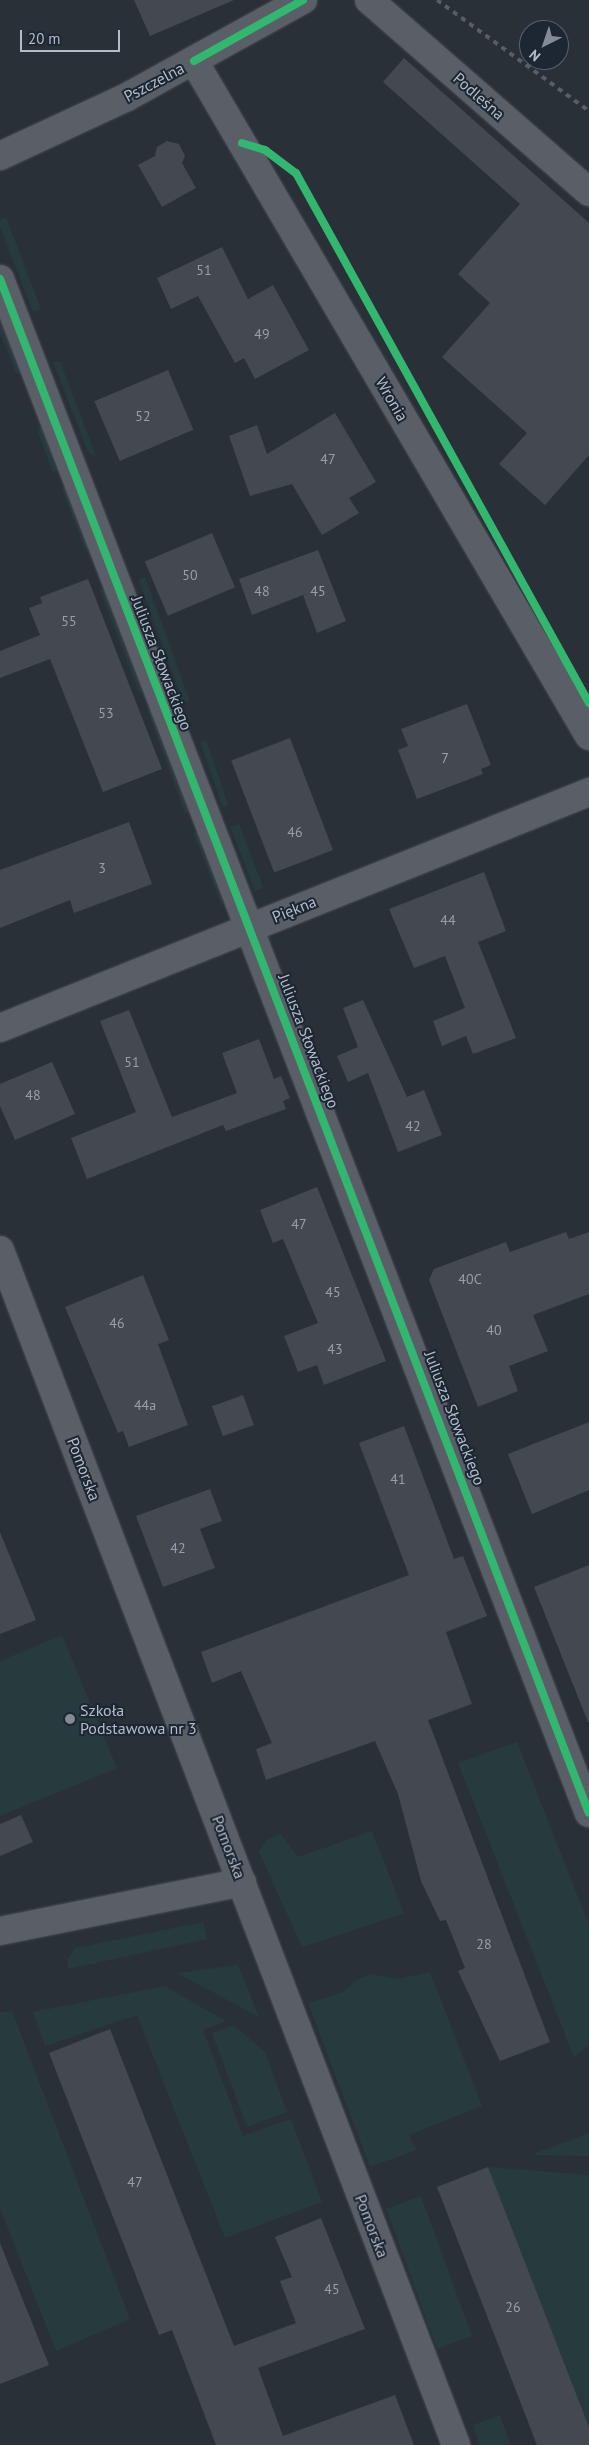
<!DOCTYPE html>
<meta charset="utf-8">
<style>
body{margin:0}
#map{position:relative;width:589px;height:2445px;overflow:hidden;background:#2a3038;font-family:"PT Sans",sans-serif}
div>[style]{position:absolute}
.green>*{inset:0;background:#273a3e;transform-origin:0 0}
.building>*{inset:0;background:#444950;transform-origin:0 0}
.roads{filter:drop-shadow(0 0 1px #484c53) drop-shadow(0 0 1px #484c53)}
.street>*{height:28px;margin:-14px;padding:0 14px;transform-origin:14px;border-radius:14px;background:#5a5e66}
.rail>*{height:4px;margin-top:-2px;transform-origin:0;background:repeating-linear-gradient(90deg,#595d64 0 5px,transparent 0 10px)}
.cycleway>*{height:8px;margin:-4px;padding:0 4px;transform-origin:4px;border-radius:4px;background:#33b770}
.dots>*{width:14px;height:14px;translate:-50% -50%;box-sizing:border-box;border:2px solid #1d2633;border-radius:50%}
span{translate:-50% -50%;white-space:nowrap;text-align:center;line-height:1.15;-webkit-text-stroke:4px #1d2633;paint-order:stroke}
.number-label{font-size:14px;color:#989fab}
.number-label span{-webkit-text-stroke-width:0}
.street-label{font-size:16px;color:#b4bcc9}
.poi-label{font-size:16px;color:#b4bcc9}
.left{translate:0 -50%;text-align:left}
.north{position:absolute;left:519px;top:20px;width:50px;height:50px;box-sizing:border-box;background:#1d2633;border:1px solid #59626f;border-radius:50%;rotate:221deg;font-size:14px;font-weight:700;line-height:20px;text-align:center;color:#b4bcc9}
.north::after{content:'';display:block;margin:auto;width:18px;height:22px;background:#848b96;clip-path:polygon(50% 0,100% 100%,50% 72%,0 100%)}
.scale{position:absolute;left:20px;top:30px;width:100px;height:22px;box-sizing:border-box;border:2px solid #b4bcc9;border-top:0;padding-left:6px;font-size:15px;line-height:18px;white-space:nowrap;color:#b4bcc9;-webkit-text-stroke:4px #1d2633;paint-order:stroke}
</style>
<div id="map">
<div class="green">
<i style="clip-path:polygon(6px 217px,41px 309px,33px 312px,0 227px,0 220px)"></i>
<i style="clip-path:polygon(0 311px,24px 372px,16px 374px,0 332px)"></i>
<i style="clip-path:polygon(60px 361px,96px 456px,88px 452px,53px 362px)"></i>
<i style="left:44px;top:425px;width:47px;height:8px;rotate:70deg"></i>
<i style="left:66px;top:486px;width:66px;height:5px;rotate:69deg"></i>
<i style="left:145px;top:577px;width:132px;height:7px;rotate:70deg"></i>
<i style="left:107px;top:587px;width:110px;height:8px;rotate:69deg"></i>
<i style="left:154px;top:708px;width:110px;height:7px;rotate:70deg"></i>
<i style="left:206px;top:740px;width:69px;height:6px;rotate:71deg"></i>
<i style="left:239px;top:824px;width:68px;height:9px;rotate:69deg"></i>
<i style="clip-path:polygon(199px 830px,223px 890px,222px 906px,193px 833px)"></i>
<i style="clip-path:polygon(62px 1635px,117px 1768px,0 1816px,0 1661px)"></i>
<i style="clip-path:polygon(517px 1742px,589px 1925px,589px 2045px,574px 2057px,458px 1763px)"></i>
<i style="clip-path:polygon(372px 1831px,404px 1913px,302px 1947px,259px 1852px,266px 1841px,280px 1833px,298px 1857px)"></i>
<i style="clip-path:polygon(203px 1922px,207px 1939px,68px 1969px,67px 1959px,75px 1948px)"></i>
<i style="clip-path:polygon(238px 1965px,259px 2017px,177px 1973px)"></i>
<i style="clip-path:polygon(430px 1972px,482px 2106px,409px 2135px,416px 2150px,370px 2167px,308px 2003px,343px 1992px,356px 1980px,371px 1974px,399px 1979px)"></i>
<i style="clip-path:polygon(164px 1986px,226px 2021px,203px 2030px,243px 2136px,291px 2119px,322px 2202px,225px 2238px,137px 2015px,45px 2046px,33px 2012px)"></i>
<i style="clip-path:polygon(12px 2011px,130px 2319px,56px 2351px,0 2208px,0 2013px)"></i>
<i style="clip-path:polygon(234px 2025px,265px 2052px,287px 2112px,247px 2127px,212px 2033px)"></i>
<i style="clip-path:polygon(589px 2133px,589px 2156px,531px 2155px)"></i>
<i style="clip-path:polygon(488px 2167px,589px 2175px,589px 2427px)"></i>
<i style="left:421px;top:2196px;width:149px;height:37px;rotate:70deg"></i>
<i style="clip-path:polygon(500px 2415px,510px 2445px,480px 2445px,473px 2425px)"></i>
</div>
<div class="building">
<i style="clip-path:polygon(134px 0,234px 0,150px 36px)"></i>
<i style="clip-path:polygon(404px 58px,589px 223px,589px 455px,545px 505px,499px 464px,527px 433px,442px 357px,490px 303px,458px 274px,520px 204px,383px 82px)"></i>
<i style="clip-path:polygon(167px 141px,179px 144px,185px 156px,182px 163px,196px 188px,162px 207px,138px 165px,155px 156px,157px 147px)"></i>
<i style="clip-path:polygon(222px 247px,248px 299px,273px 285px,309px 350px,255px 379px,244px 358px,235px 363px,198px 296px,171px 309px,157px 278px)"></i>
<i style="left:168px;top:370px;width:65px;height:80px;rotate:67deg"></i>
<i style="clip-path:polygon(335px 413px,376px 482px,349px 498px,359px 513px,322px 535px,292px 484px,250px 496px,229px 436px,257px 425px,267px 454px)"></i>
<i style="left:212px;top:533px;width:59px;height:73px;rotate:67deg"></i>
<i style="clip-path:polygon(318px 550px,346px 621px,317px 633px,303px 595px,252px 615px,239px 579px)"></i>
<i style="clip-path:polygon(88px 579px,162px 769px,103px 792px,50px 659px,0 678px,0 651px,40px 635px,29px 608px,42px 603px,40px 597px)"></i>
<i style="clip-path:polygon(467px 704px,491px 765px,481px 769px,483px 774px,417px 799px,398px 750px,408px 746px,401px 729px)"></i>
<i style="left:290px;top:738px;width:120px;height:63px;rotate:69deg"></i>
<i style="clip-path:polygon(129px 822px,152px 884px,74px 913px,70px 900px,0 928px,0 870px)"></i>
<i style="clip-path:polygon(484px 872px,506px 931px,478px 942px,516px 1038px,473px 1054px,466px 1036px,442px 1046px,433px 1021px,465px 1008px,445px 956px,414px 968px,389px 909px)"></i>
<i style="clip-path:polygon(363px 1000px,407px 1097px,424px 1090px,442px 1135px,398px 1152px,368px 1073px,348px 1082px,337px 1056px,358px 1047px,343px 1008px)"></i>
<i style="clip-path:polygon(129px 1010px,172px 1117px,237px 1093px,222px 1053px,259px 1039px,274px 1079px,281px 1076px,290px 1098px,283px 1101px,286px 1109px,226px 1131px,223px 1125px,87px 1179px,71px 1138px,136px 1112px,100px 1021px)"></i>
<i style="clip-path:polygon(52px 1062px,75px 1114px,15px 1140px,0 1106px,0 1084px)"></i>
<i style="clip-path:polygon(317px 1187px,386px 1361px,324px 1385px,317px 1365px,298px 1372px,284px 1336px,318px 1323px,283px 1239px,273px 1243px,260px 1210px)"></i>
<i style="clip-path:polygon(566px 1232px,569px 1239px,589px 1232px,589px 1294px,533px 1315px,548px 1351px,509px 1366px,518px 1391px,478px 1407px,429px 1280px,434px 1269px,506px 1242px,510px 1252px)"></i>
<i style="clip-path:polygon(143px 1275px,169px 1340px,158px 1344px,188px 1425px,129px 1447px,123px 1431px,118px 1433px,65px 1307px)"></i>
<i style="left:243px;top:1395px;width:32px;height:33px;rotate:70deg"></i>
<i style="clip-path:polygon(589px 1422px,589px 1490px,532px 1514px,508px 1454px)"></i>
<i style="clip-path:polygon(404px 1426px,454px 1559px,463px 1556px,487px 1616px,446px 1632px,472px 1704px,428px 1720px,550px 2042px,500px 2061px,458px 1971px,465px 1968px,446px 1920px,440px 1921px,421px 1881px,398px 1794px,375px 1741px,266px 1780px,256px 1749px,272px 1743px,241px 1671px,212px 1683px,201px 1652px,409px 1575px,359px 1443px)"></i>
<i style="clip-path:polygon(210px 1489px,222px 1521px,200px 1529px,215px 1568px,163px 1587px,136px 1516px)"></i>
<i style="clip-path:polygon(0 1532px,36px 1620px,0 1634px)"></i>
<i style="clip-path:polygon(589px 1565px,589px 1722px,588px 1722px,534px 1587px)"></i>
<i style="clip-path:polygon(21px 1815px,33px 1842px,0 1856px,0 1824px)"></i>
<i style="clip-path:polygon(110px 2029px,234px 2346px,296px 2323px,280px 2281px,292px 2277px,275px 2237px,321px 2218px,365px 2329px,258px 2368px,283px 2436px,395px 2395px,414px 2445px,216px 2445px,172px 2330px,159px 2335px,49px 2053px)"></i>
<i style="clip-path:polygon(488px 2167px,589px 2427px,589px 2445px,537px 2445px,437px 2187px)"></i>
<i style="clip-path:polygon(0 2243px,49px 2365px,0 2384px)"></i>
</div>
<div class="roads">
<div class="street">
<i style="left:369px;top:0;width:292px;rotate:41.1deg"></i>
<i style="left:194px;top:61px;width:782px;rotate:59.66deg"></i>
<i style="left:0;top:156px;width:140px;rotate:-24.9deg"></i>
<i style="left:127px;top:97px;width:201px;rotate:-28.9deg"></i>
<i style="left:0;top:279px;width:1643px;rotate:69deg"></i>
<i style="left:0;top:1028px;width:635px;rotate:-21.83deg"></i>
<i style="left:0;top:1250px;width:1279px;rotate:69.11deg"></i>
<i style="left:0;top:1931px;width:247px;rotate:-11.4deg"></i>
</div>
</div>
<div class="rail">
<i style="left:437px;top:0;width:188px;rotate:36.1deg"></i>
</div>
<div class="cycleway">
<i style="left:194px;top:61px;width:125px;rotate:-29.2deg"></i>
<i style="left:242px;top:143px;width:24px;rotate:17deg"></i>
<i style="left:265px;top:150px;width:39px;rotate:37deg"></i>
<i style="left:296px;top:173px;width:606px;rotate:61.06deg"></i>
<i style="left:0;top:279px;width:1643px;rotate:69deg"></i>
</div>
<div class="dots">
<i style="left:70px;top:1719px;background:#848b96"></i>
</div>
<div class="number-label">
<span style="left:204px;top:270px">51</span>
<span style="left:262px;top:334px">49</span>
<span style="left:143px;top:416px">52</span>
<span style="left:328px;top:459px">47</span>
<span style="left:190px;top:575px">50</span>
<span style="left:262px;top:591px">48</span>
<span style="left:318px;top:591px">45</span>
<span style="left:69px;top:621px">55</span>
<span style="left:106px;top:713px">53</span>
<span style="left:445px;top:758px">7</span>
<span style="left:295px;top:832px">46</span>
<span style="left:102px;top:868px">3</span>
<span style="left:448px;top:920px">44</span>
<span style="left:132px;top:1062px">51</span>
<span style="left:33px;top:1095px">48</span>
<span style="left:413px;top:1126px">42</span>
<span style="left:299px;top:1224px">47</span>
<span style="left:470px;top:1279px">40C</span>
<span style="left:333px;top:1292px">45</span>
<span style="left:117px;top:1323px">46</span>
<span style="left:494px;top:1330px">40</span>
<span style="left:335px;top:1349px">43</span>
<span style="left:145px;top:1405px">44a</span>
<span style="left:398px;top:1479px">41</span>
<span style="left:178px;top:1548px">42</span>
<span style="left:484px;top:1944px">28</span>
<span style="left:135px;top:2182px">47</span>
<span style="left:332px;top:2289px">45</span>
<span style="left:513px;top:2307px">26</span>
</div>
<div class="street-label">
<span style="left:154px;top:82px;rotate:-28deg">Pszczelna</span>
<span style="left:479px;top:96px;rotate:41deg">Podleśna</span>
<span style="left:392px;top:399px;rotate:60deg">Wronia</span>
<span style="left:162px;top:663px;rotate:69deg">Juliusza Słowackiego</span>
<span style="left:294px;top:909px;rotate:-22deg">Piękna</span>
<span style="left:309px;top:1041px;rotate:69deg">Juliusza Słowackiego</span>
<span style="left:455px;top:1418px;rotate:69deg">Juliusza Słowackiego</span>
<span style="left:84px;top:1469px;rotate:69deg">Pomorska</span>
<span style="left:229px;top:1847px;rotate:69deg">Pomorska</span>
<span style="left:372px;top:2226px;rotate:69deg">Pomorska</span>
</div>
<div class="poi-label">
<span class="left" style="left:80px;top:1719px">Szkoła<br>Podstawowa nr 3</span>
</div>
<div class="north">N</div>
<div class="scale">20 m</div>
</div>
